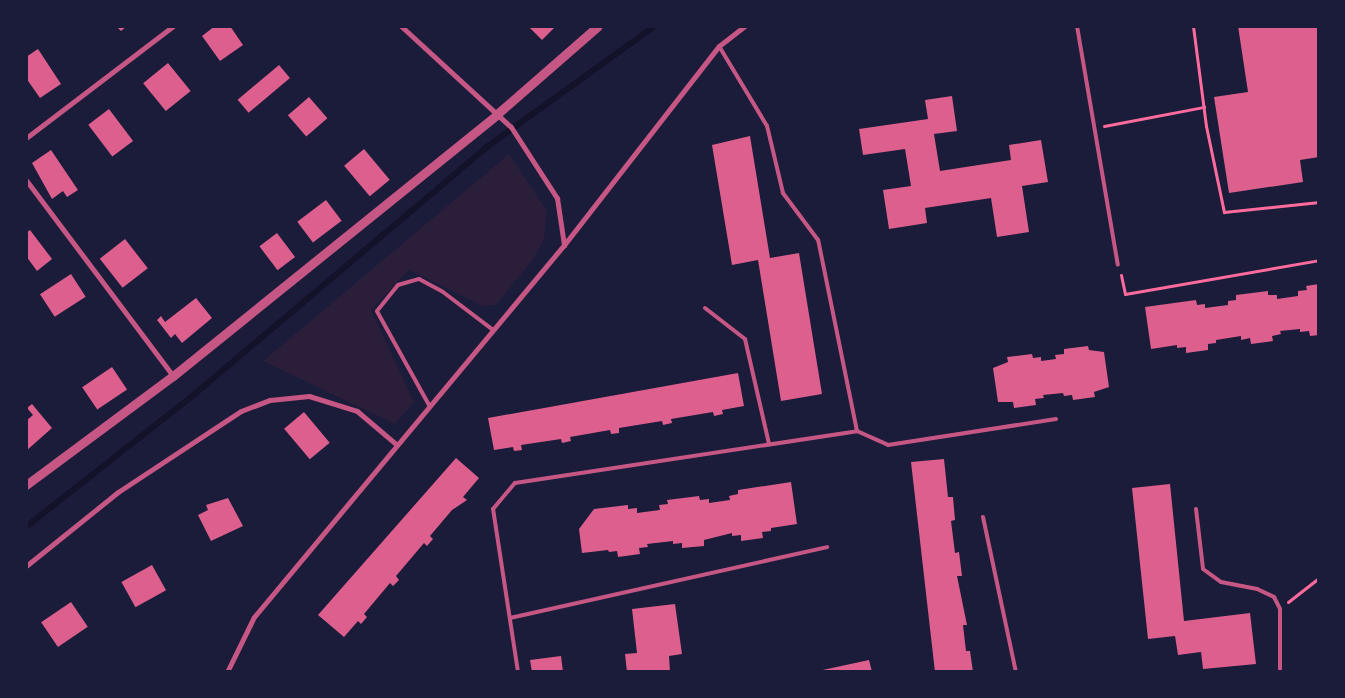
<!DOCTYPE html>
<style>
body{margin:0}
#map{position:relative;width:1345px;height:698px;overflow:hidden;background:#1b1b3a;font-family:Mulish,sans-serif}
div>[style]{position:absolute}
.green>*{inset:0;background:#2a1e3b}
.stream>*{height:5.5px;margin:-2.75px;padding:0 2.75px;transform-origin:2.75px;border-radius:2.75px;background:#12122b}
.building>*{inset:0;background:#dd5f8e;transform-origin:0 0}
.path>*{height:3px;margin:-1.5px;padding:0 1.5px;transform-origin:1.5px;border-radius:1.5px;background:#ff6b9d}
.service>*{height:4px;margin:-2px;padding:0 2px;transform-origin:2px;border-radius:2px;background:#c65784}
.minor>*{height:5px;margin:-2.5px;padding:0 2.5px;transform-origin:2.5px;border-radius:2.5px;background:#c65784}
.tertiary>*{height:9px;margin:-4.5px;padding:0 4.5px;transform-origin:4.5px;border-radius:4.5px;background:#c65784}
span{translate:-50% -50%;white-space:nowrap;text-align:center;line-height:1.15;-webkit-text-stroke:5px #1b1b3a;paint-order:stroke}
.frame{position:absolute;inset:0;border:28px solid #1b1b3a;pointer-events:none}
</style>
<div id="map">
<div class="green">
<i style="clip-path:polygon(509px 154px,547px 211px,544px 239px,534px 258px,496px 305px,483px 306px,409px 270px,371px 310px,414px 402px,395px 424px,263px 361px)"></i>
</div>
<div class="stream">
<i style="left:26px;top:527px;width:216px;rotate:-38.2deg"></i>
<i style="left:196px;top:393px;width:381px;rotate:-40.2deg"></i>
<i style="left:487px;top:147px;width:207px;rotate:-35.8deg"></i>
</div>
<div class="building">
<i style="clip-path:polygon(116px 26px,127px 26px,121px 31px)"></i>
<i style="clip-path:polygon(215px 26px,230px 26px,243px 45px,220px 61px,202px 36px)"></i>
<i style="clip-path:polygon(528px 26px,556px 26px,542px 40px)"></i>
<i style="clip-path:polygon(1238px 26px,1319px 26px,1319px 157px,1300px 160px,1303px 182px,1229px 193px,1214px 97px,1248px 92px)"></i>
<i style="clip-path:polygon(38px 49px,61px 84px,40px 98px,26px 78px,26px 57px)"></i>
<i style="left:168px;top:63px;width:36px;height:32px;rotate:51deg"></i>
<i style="left:279px;top:65px;width:17px;height:54px;rotate:50deg"></i>
<i style="clip-path:polygon(952px 96px,957px 131px,934px 134px,940px 171px,1011px 160px,1009px 145px,1041px 140px,1048px 182px,1022px 186px,1029px 232px,997px 237px,991px 198px,925px 208px,927px 223px,889px 229px,883px 190px,911px 186px,905px 149px,863px 155px,859px 129px,928px 119px,925px 100px)"></i>
<i style="left:309px;top:97px;width:28px;height:28px;rotate:49deg"></i>
<i style="left:109px;top:109px;width:40px;height:26px;rotate:53deg"></i>
<i style="clip-path:polygon(750px 136px,770px 258px,799px 253px,822px 394px,781px 401px,758px 260px,732px 265px,712px 145px)"></i>
<i style="left:364px;top:149px;width:40px;height:26px;rotate:50deg"></i>
<i style="clip-path:polygon(51px 150px,78px 190px,67px 197px,63px 191px,52px 199px,32px 163px)"></i>
<i style="left:326px;top:200px;width:26px;height:36px;rotate:53deg"></i>
<i style="clip-path:polygon(30px 230px,52px 259px,37px 271px,26px 256px,26px 233px)"></i>
<i style="left:277px;top:233px;width:30px;height:22px;rotate:53deg"></i>
<i style="left:125px;top:239px;width:37px;height:32px;rotate:52deg"></i>
<i style="left:71px;top:274px;width:27px;height:37px;rotate:57deg"></i>
<i style="clip-path:polygon(1319px 284px,1319px 335px,1310px 336px,1309px 331px,1300px 332px,1300px 329px,1280px 331px,1281px 334px,1272px 336px,1273px 341px,1251px 344px,1250px 338px,1241px 340px,1241px 336px,1216px 340px,1216px 343px,1208px 344px,1208px 350px,1186px 353px,1186px 347px,1177px 348px,1177px 345px,1151px 349px,1145px 307px,1196px 300px,1197px 305px,1205px 304px,1205px 308px,1228px 305px,1228px 301px,1236px 300px,1236px 295px,1268px 291px,1268px 295px,1277px 295px,1277px 299px,1298px 296px,1298px 291px,1307px 290px,1306px 286px)"></i>
<i style="clip-path:polygon(196px 298px,212px 318px,182px 343px,175px 334px,171px 338px,157px 320px,161px 316px,165px 322px)"></i>
<i style="clip-path:polygon(1088px 346px,1089px 350px,1104px 352px,1109px 387px,1094px 392px,1095px 397px,1073px 400px,1072px 395px,1064px 396px,1063px 393px,1043px 395px,1044px 398px,1035px 399px,1036px 405px,1014px 408px,1013px 402px,998px 402px,993px 368px,1008px 362px,1007px 357px,1032px 354px,1033px 358px,1041px 357px,1041px 361px,1056px 359px,1055px 355px,1064px 354px,1064px 349px)"></i>
<i style="left:112px;top:367px;width:27px;height:36px;rotate:56deg"></i>
<i style="clip-path:polygon(738px 373px,744px 406px,722px 410px,723px 414px,714px 416px,713px 412px,671px 419px,672px 423px,663px 425px,662px 421px,619px 428px,619px 433px,611px 434px,610px 430px,570px 437px,571px 441px,562px 443px,561px 439px,521px 445px,522px 450px,514px 451px,513px 447px,494px 450px,488px 418px)"></i>
<i style="clip-path:polygon(32px 404px,52px 428px,26px 451px,26px 421px,33px 415px,27px 408px)"></i>
<i style="left:304px;top:412px;width:40px;height:26px;rotate:50deg"></i>
<i style="clip-path:polygon(456px 458px,479px 478px,463px 497px,467px 500px,452px 510px,430px 536px,433px 539px,427px 546px,424px 543px,396px 576px,399px 580px,393px 586px,390px 583px,364px 614px,367px 617px,361px 624px,358px 621px,344px 637px,318px 615px)"></i>
<i style="clip-path:polygon(944px 459px,948px 497px,953px 497px,955px 520px,951px 521px,955px 553px,959px 552px,962px 576px,957px 576px,967px 625px,963px 625px,966px 651px,970px 651px,973px 672px,935px 672px,911px 462px)"></i>
<i style="clip-path:polygon(791px 482px,797px 524px,771px 528px,771px 531px,762px 532px,763px 538px,741px 541px,741px 535px,732px 536px,732px 533px,704px 540px,704px 546px,682px 548px,682px 543px,673px 544px,673px 541px,647px 544px,648px 547px,639px 548px,640px 554px,618px 557px,617px 551px,609px 552px,608px 550px,582px 553px,579px 529px,594px 509px,628px 505px,628px 509px,637px 508px,637px 513px,660px 510px,659px 505px,668px 504px,667px 500px,699px 496px,700px 500px,709px 499px,709px 503px,730px 500px,729px 496px,738px 494px,738px 490px)"></i>
<i style="clip-path:polygon(1170px 484px,1184px 621px,1250px 613px,1256px 664px,1203px 669px,1201px 652px,1178px 655px,1175px 636px,1148px 639px,1132px 488px)"></i>
<i style="clip-path:polygon(228px 498px,243px 526px,211px 541px,198px 515px,208px 510px,206px 505px)"></i>
<i style="left:152px;top:565px;width:29px;height:35px;rotate:61deg"></i>
<i style="left:71px;top:602px;width:30px;height:36px;rotate:56deg"></i>
<i style="clip-path:polygon(675px 604px,682px 654px,669px 656px,670px 672px,627px 672px,625px 654px,637px 653px,632px 609px)"></i>
<i style="clip-path:polygon(561px 656px,563px 672px,532px 672px,530px 660px)"></i>
<i style="clip-path:polygon(869px 660px,872px 672px,818px 672px,818px 671px)"></i>
</div>
<div class="path">
<i style="left:1193px;top:26px;width:101px;rotate:82.6deg"></i>
<i style="left:1206px;top:126px;width:88px;rotate:78.2deg"></i>
<i style="left:1224px;top:212px;width:96px;rotate:-6deg"></i>
<i style="left:1104px;top:126px;width:102px;rotate:-10.8deg"></i>
<i style="left:1121px;top:275px;width:19px;rotate:78deg"></i>
<i style="left:1125px;top:294px;width:197px;rotate:-9.9deg"></i>
<i style="left:1288px;top:602px;width:39px;rotate:-38deg"></i>
</div>
<div class="service">
<i style="left:1077px;top:26px;width:242px;rotate:80.3deg"></i>
<i style="left:705px;top:308px;width:51px;rotate:37.8deg"></i>
<i style="left:745px;top:339px;width:108px;rotate:77.1deg"></i>
<i style="left:429px;top:405px;width:107px;rotate:-119deg"></i>
<i style="left:377px;top:311px;width:33px;rotate:-51deg"></i>
<i style="left:398px;top:285px;width:22px;rotate:-16deg"></i>
<i style="left:419px;top:279px;width:27px;rotate:28deg"></i>
<i style="left:443px;top:292px;width:61px;rotate:37.1deg"></i>
<i style="left:857px;top:431px;width:34px;rotate:24deg"></i>
<i style="left:888px;top:445px;width:170px;rotate:-8.8deg"></i>
<i style="left:1196px;top:509px;width:60px;rotate:83.3deg"></i>
<i style="left:1203px;top:569px;width:22px;rotate:36deg"></i>
<i style="left:1221px;top:582px;width:37px;rotate:11deg"></i>
<i style="left:1257px;top:589px;width:19px;rotate:25deg"></i>
<i style="left:1274px;top:597px;width:13px;rotate:63deg"></i>
<i style="left:1280px;top:609px;width:63px;rotate:90deg"></i>
<i style="left:983px;top:517px;width:158px;rotate:78deg"></i>
<i style="left:510px;top:618px;width:325px;rotate:-12.6deg"></i>
<i style="left:518px;top:672px;width:165px;rotate:-98.7deg"></i>
<i style="left:493px;top:509px;width:34px;rotate:-50deg"></i>
<i style="left:515px;top:483px;width:346px;rotate:-8.6deg"></i>
<i style="left:857px;top:431px;width:195px;rotate:-101.5deg"></i>
<i style="left:818px;top:240px;width:59px;rotate:-126.7deg"></i>
<i style="left:783px;top:193px;width:69px;rotate:-103.4deg"></i>
<i style="left:767px;top:126px;width:93px;rotate:-121deg"></i>
</div>
<div class="minor">
<i style="left:401px;top:26px;width:149px;rotate:42.6deg"></i>
<i style="left:511px;top:127px;width:85px;rotate:57.1deg"></i>
<i style="left:557px;top:198px;width:48px;rotate:81.5deg"></i>
<i style="left:26px;top:138px;width:185px;rotate:-37.3deg"></i>
<i style="left:26px;top:180px;width:245px;rotate:53.1deg"></i>
<i style="left:26px;top:566px;width:118px;rotate:-38.8deg"></i>
<i style="left:118px;top:492px;width:147px;rotate:-33.4deg"></i>
<i style="left:241px;top:411px;width:31px;rotate:-21deg"></i>
<i style="left:270px;top:400px;width:39px;rotate:-6deg"></i>
<i style="left:309px;top:396px;width:50px;rotate:17.4deg"></i>
<i style="left:357px;top:411px;width:52px;rotate:40.4deg"></i>
<i style="left:227px;top:672px;width:61px;rotate:-63.9deg"></i>
<i style="left:254px;top:617px;width:484px;rotate:-50.2deg"></i>
<i style="left:564px;top:245px;width:252px;rotate:-52.1deg"></i>
<i style="left:719px;top:46px;width:33px;rotate:-38deg"></i>
</div>
<div class="tertiary">
<i style="left:26px;top:485px;width:183px;rotate:-36.6deg"></i>
<i style="left:173px;top:376px;width:415px;rotate:-38.9deg"></i>
<i style="left:496px;top:115px;width:135px;rotate:-41.1deg"></i>
</div>
<div class="frame"></div>
</div>
